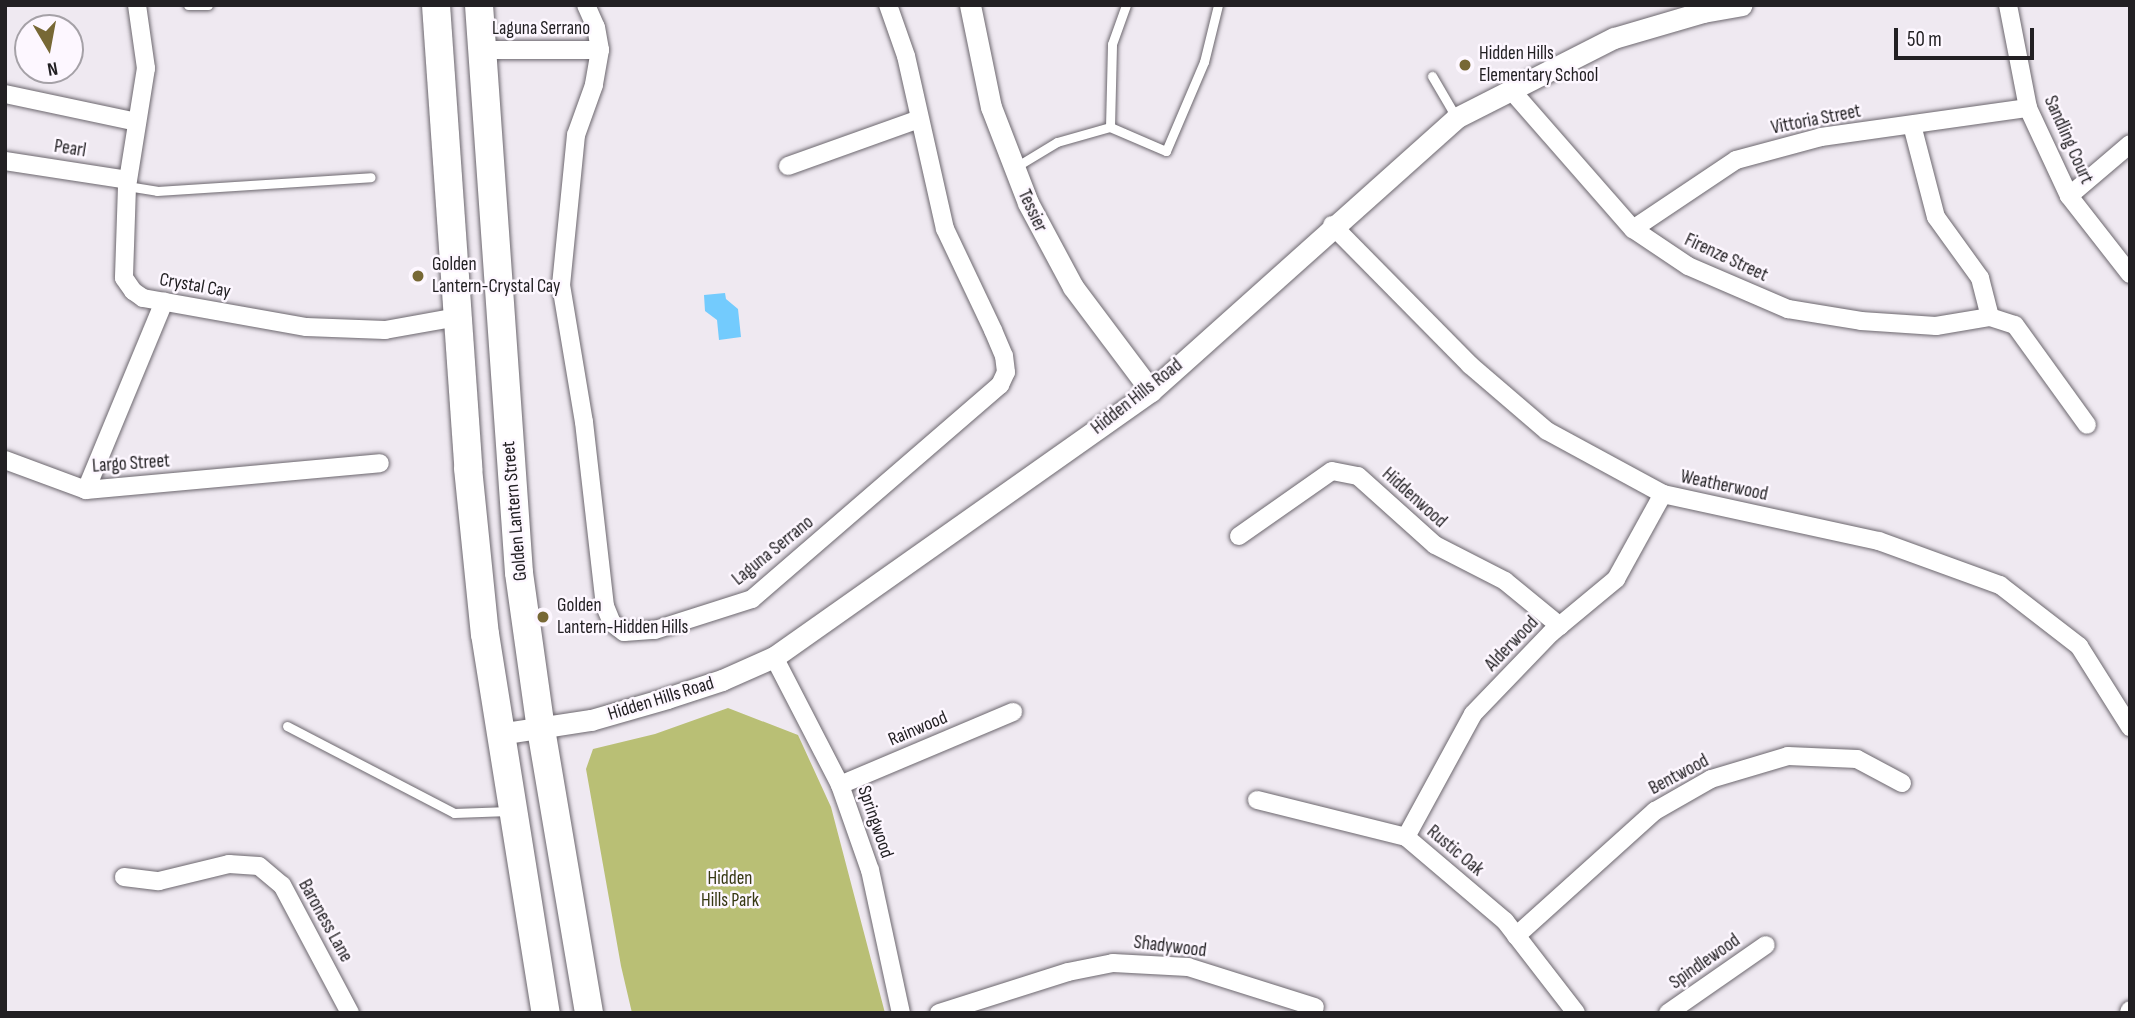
<!DOCTYPE html>
<style>
body{margin:0}
#map{position:relative;width:2135px;height:1018px;overflow:hidden;background:#efe9f1;font-family:"Sofia Sans Condensed",sans-serif}
div>[style]{position:absolute}
.green>*{inset:0;background:#b9bf75}
.water>*{inset:0;background:#73cbfd}
.roads{filter:drop-shadow(0 0 2px #6c676e) drop-shadow(0 0 2px #6c676e)}
.service>*{height:9px;margin:-4.5px;padding:0 4.5px;transform-origin:4.5px;border-radius:4.5px;background:#fff}
.minor>*{height:18px;margin:-9px;padding:0 9px;transform-origin:9px;border-radius:9px;background:#fff}
.tertiary>*{height:21px;margin:-10.5px;padding:0 10.5px;transform-origin:10.5px;border-radius:10.5px;background:#fff}
.primary>*{height:28px;margin:-14px;padding:0 14px;transform-origin:14px;border-radius:14px;background:#fff}
.dots>*{width:19px;height:19px;translate:-50% -50%;box-sizing:border-box;border:4px solid #fdf7ff;border-radius:50%}
span{translate:-50% -50%;white-space:nowrap;text-align:center;line-height:1.15;-webkit-text-stroke:5px #fdf7ff;paint-order:stroke}
.street-label{font-size:19px;color:#222023}
.poi-label{font-size:19px;color:#222023}
.left{translate:0 -50%;text-align:left}
.park-label{font-size:19px;color:#363812}
.frame{position:absolute;inset:0;border:7px solid #222023;pointer-events:none}
.north{position:absolute;left:14px;top:14px;width:70px;height:70px;box-sizing:border-box;background:#fdf7ff;border:2px solid #a5a1a7;border-radius:50%;rotate:170deg;font-size:19px;font-weight:700;line-height:28px;text-align:center;color:#222023}
.north::after{content:'';display:block;margin:auto;width:24px;height:32px;background:#776835;clip-path:polygon(50% 0,100% 100%,50% 72%,0 100%)}
.scale{position:absolute;left:1894px;top:28px;width:140px;height:32px;box-sizing:border-box;border:4px solid #222023;border-top:0;padding-left:9px;font-size:21px;line-height:24px;white-space:nowrap;color:#222023;-webkit-text-stroke:5px #fdf7ff;paint-order:stroke}
</style>
<div id="map">
<div class="green">
<i style="clip-path:polygon(728px 708px,798px 735px,831px 807px,885px 1013px,632px 1013px,621px 966px,586px 769px,593px 749px,655px 734px)"></i>
</div>
<div class="water">
<i style="clip-path:polygon(725px 293px,726px 299px,738px 309px,741px 337px,719px 340px,717px 320px,705px 311px,704px 295px)"></i>
</div>
<div class="roads">
<div class="service">
<i style="left:188px;top:5px;width:20px"></i>
<i style="left:1432px;top:76px;width:48px;rotate:59.7deg"></i>
<i style="left:1110px;top:127px;width:83px;rotate:-88.6deg"></i>
<i style="left:1112px;top:44px;width:41px;rotate:-70.3deg"></i>
<i style="left:1014px;top:168px;width:50px;rotate:-31.2deg"></i>
<i style="left:1057px;top:142px;width:55px;rotate:-15.8deg"></i>
<i style="left:1110px;top:127px;width:61px;rotate:23.2deg"></i>
<i style="left:1166px;top:151px;width:97px;rotate:-66.9deg"></i>
<i style="left:1204px;top:62px;width:59px;rotate:-76.2deg"></i>
<i style="left:127px;top:186px;width:30px;rotate:9deg"></i>
<i style="left:157px;top:191px;width:214px;rotate:-3.7deg"></i>
<i style="left:287px;top:726px;width:188px;rotate:27.5deg"></i>
<i style="left:454px;top:813px;width:55px;rotate:-2.1deg"></i>
</div>
<div class="minor">
<i style="left:137px;top:5px;width:64px;rotate:81.9deg"></i>
<i style="left:146px;top:68px;width:120px;rotate:99.1deg"></i>
<i style="left:127px;top:186px;width:92px;rotate:91.9deg"></i>
<i style="left:124px;top:278px;width:16px;rotate:55deg"></i>
<i style="left:133px;top:291px;width:12px;rotate:35deg"></i>
<i style="left:143px;top:298px;width:166px;rotate:10.1deg"></i>
<i style="left:306px;top:327px;width:79px;rotate:2.2deg"></i>
<i style="left:385px;top:330px;width:73px;rotate:-10.2deg"></i>
<i style="left:586px;top:5px;width:24px;rotate:66deg"></i>
<i style="left:596px;top:27px;width:23px;rotate:80deg"></i>
<i style="left:600px;top:50px;width:36px;rotate:100deg"></i>
<i style="left:594px;top:85px;width:53px;rotate:109.8deg"></i>
<i style="left:576px;top:135px;width:151px;rotate:95.7deg"></i>
<i style="left:561px;top:285px;width:139px;rotate:80.5deg"></i>
<i style="left:584px;top:422px;width:185px;rotate:83.5deg"></i>
<i style="left:605px;top:606px;width:18px;rotate:68deg"></i>
<i style="left:612px;top:623px;width:15px;rotate:37deg"></i>
<i style="left:624px;top:632px;width:31px;rotate:-4deg"></i>
<i style="left:655px;top:630px;width:102px;rotate:-17.7deg"></i>
<i style="left:752px;top:599px;width:328px;rotate:-40.8deg"></i>
<i style="left:1000px;top:385px;width:14px;rotate:-65deg"></i>
<i style="left:1006px;top:372px;width:16px;rotate:-97deg"></i>
<i style="left:1004px;top:356px;width:28px;rotate:-113deg"></i>
<i style="left:993px;top:330px;width:112px;rotate:-115.4deg"></i>
<i style="left:945px;top:229px;width:177px;rotate:-102.7deg"></i>
<i style="left:906px;top:56px;width:54px;rotate:-109.4deg"></i>
<i style="left:2008px;top:5px;width:105px;rotate:79deg"></i>
<i style="left:2028px;top:108px;width:97px;rotate:65deg"></i>
<i style="left:2069px;top:196px;width:99px;rotate:52deg"></i>
<i style="left:482px;top:50px;width:118px"></i>
<i style="left:1512px;top:91px;width:184px;rotate:48.8deg"></i>
<i style="left:1633px;top:229px;width:66px;rotate:33.9deg"></i>
<i style="left:1688px;top:266px;width:109px;rotate:23.3deg"></i>
<i style="left:1788px;top:309px;width:74px;rotate:9.3deg"></i>
<i style="left:1861px;top:321px;width:75px;rotate:3.8deg"></i>
<i style="left:1936px;top:326px;width:55px;rotate:-9.5deg"></i>
<i style="left:1990px;top:317px;width:26px;rotate:18deg"></i>
<i style="left:2015px;top:325px;width:123px;rotate:54.2deg"></i>
<i style="left:5px;top:94px;width:135px;rotate:12deg"></i>
<i style="left:1912px;top:125px;width:95px;rotate:75.4deg"></i>
<i style="left:1936px;top:217px;width:75px;rotate:54.2deg"></i>
<i style="left:1980px;top:278px;width:40px;rotate:75.6deg"></i>
<i style="left:5px;top:161px;width:124px;rotate:8.8deg"></i>
<i style="left:788px;top:166px;width:139px;rotate:-19.7deg"></i>
<i style="left:2069px;top:196px;width:80px;rotate:-40.4deg"></i>
<i style="left:1332px;top:225px;width:197px;rotate:45.4deg"></i>
<i style="left:1470px;top:365px;width:101px;rotate:40.6deg"></i>
<i style="left:1547px;top:431px;width:132px;rotate:28.5deg"></i>
<i style="left:1663px;top:494px;width:221px;rotate:12.3deg"></i>
<i style="left:1879px;top:541px;width:129px;rotate:20deg"></i>
<i style="left:2000px;top:585px;width:100px;rotate:37.7deg"></i>
<i style="left:2079px;top:646px;width:96px;rotate:57.8deg"></i>
<i style="left:1633px;top:229px;width:124px;rotate:-33.8deg"></i>
<i style="left:1736px;top:160px;width:88px;rotate:-15.1deg"></i>
<i style="left:1821px;top:137px;width:209px;rotate:-8deg"></i>
<i style="left:5px;top:460px;width:86px;rotate:20.3deg"></i>
<i style="left:86px;top:490px;width:295px;rotate:-5.2deg"></i>
<i style="left:86px;top:490px;width:204px;rotate:-67.5deg"></i>
<i style="left:1239px;top:536px;width:113px;rotate:-35deg"></i>
<i style="left:1332px;top:471px;width:26px;rotate:11deg"></i>
<i style="left:1358px;top:476px;width:103px;rotate:41.9deg"></i>
<i style="left:1435px;top:545px;width:79px;rotate:27.2deg"></i>
<i style="left:1505px;top:581px;width:71px;rotate:39.3deg"></i>
<i style="left:774px;top:657px;width:144px;rotate:62.7deg"></i>
<i style="left:840px;top:785px;width:90px;rotate:70.6deg"></i>
<i style="left:870px;top:870px;width:146px;rotate:77.8deg"></i>
<i style="left:840px;top:785px;width:188px;rotate:-22.9deg"></i>
<i style="left:1257px;top:800px;width:154px;rotate:13.9deg"></i>
<i style="left:1406px;top:837px;width:130px;rotate:40.3deg"></i>
<i style="left:1505px;top:921px;width:116px;rotate:52.3deg"></i>
<i style="left:1406px;top:837px;width:140px;rotate:-61.4deg"></i>
<i style="left:1473px;top:714px;width:112px;rotate:-46.1deg"></i>
<i style="left:1551px;top:633px;width:85px;rotate:-39.7deg"></i>
<i style="left:1616px;top:579px;width:97px;rotate:-61.1deg"></i>
<i style="left:124px;top:877px;width:35px;rotate:7deg"></i>
<i style="left:159px;top:881px;width:72px;rotate:-13.7deg"></i>
<i style="left:229px;top:864px;width:30px;rotate:4deg"></i>
<i style="left:259px;top:866px;width:30px;rotate:40deg"></i>
<i style="left:282px;top:885px;width:145px;rotate:62deg"></i>
<i style="left:1516px;top:936px;width:187px;rotate:-42deg"></i>
<i style="left:1655px;top:811px;width:64px;rotate:-29.7deg"></i>
<i style="left:1711px;top:779px;width:80px;rotate:-16.6deg"></i>
<i style="left:1788px;top:756px;width:69px;rotate:2.5deg"></i>
<i style="left:1857px;top:759px;width:51px;rotate:28.1deg"></i>
<i style="left:939px;top:1013px;width:135px;rotate:-17.6deg"></i>
<i style="left:1068px;top:972px;width:46px;rotate:-11.3deg"></i>
<i style="left:1113px;top:963px;width:75px;rotate:3.1deg"></i>
<i style="left:1188px;top:967px;width:133px;rotate:17.5deg"></i>
<i style="left:1668px;top:1013px;width:119px;rotate:-34.8deg"></i>
<i style="left:2129px;top:1013px;width:3px;rotate:-72deg"></i>
</div>
<div class="tertiary">
<i style="left:970px;top:5px;width:104px;rotate:78.4deg"></i>
<i style="left:991px;top:107px;width:103px;rotate:68.9deg"></i>
<i style="left:1028px;top:203px;width:95px;rotate:61.8deg"></i>
<i style="left:1073px;top:287px;width:130px;rotate:53.1deg"></i>
<i style="left:499px;top:734px;width:93px;rotate:-8.7deg"></i>
<i style="left:591px;top:720px;width:79px;rotate:-16.1deg"></i>
<i style="left:667px;top:698px;width:58px;rotate:-18.1deg"></i>
<i style="left:722px;top:680px;width:57px;rotate:-23.9deg"></i>
<i style="left:774px;top:657px;width:461px;rotate:-35.2deg"></i>
<i style="left:1151px;top:391px;width:409px;rotate:-41.8deg"></i>
<i style="left:1456px;top:118px;width:177px;rotate:-26.9deg"></i>
<i style="left:1614px;top:38px;width:93px;rotate:-16.3deg"></i>
<i style="left:1703px;top:12px;width:39px;rotate:-10deg"></i>
</div>
<div class="primary">
<i style="left:436px;top:5px;width:464px;rotate:86deg"></i>
<i style="left:468px;top:468px;width:167px;rotate:84.2deg"></i>
<i style="left:485px;top:634px;width:384px;rotate:80.9deg"></i>
<i style="left:479px;top:5px;width:569px;rotate:85.97deg"></i>
<i style="left:519px;top:573px;width:158px;rotate:82deg"></i>
<i style="left:541px;top:729px;width:288px;rotate:80.4deg"></i>
</div>
</div>
<div class="dots">
<i style="left:1465px;top:65px;background:#776835"></i>
<i style="left:418px;top:276px;background:#776835"></i>
<i style="left:543px;top:617px;background:#776835"></i>
</div>
<div class="street-label">
<span style="left:541px;top:29px">Laguna Serrano</span>
<span style="left:1816px;top:120px;rotate:-11deg">Vittoria Street</span>
<span style="left:2068px;top:140px;rotate:66deg">Sandling Court</span>
<span style="left:70px;top:149px;rotate:9deg">Pearl</span>
<span style="left:1032px;top:211px;rotate:65deg">Tessier</span>
<span style="left:1726px;top:258px;rotate:25deg">Firenze Street</span>
<span style="left:195px;top:286px;rotate:10deg">Crystal Cay</span>
<span style="left:1137px;top:397px;rotate:-38deg">Hidden Hills Road</span>
<span style="left:131px;top:464px;rotate:-4deg">Largo Street</span>
<span style="left:1724px;top:486px;rotate:12deg">Weatherwood</span>
<span style="left:1414px;top:498px;rotate:42deg">Hiddenwood</span>
<span style="left:515px;top:511px;rotate:-95deg">Golden Lantern Street</span>
<span style="left:773px;top:551px;rotate:-39deg">Laguna Serrano</span>
<span style="left:1512px;top:644px;rotate:-46deg">Alderwood</span>
<span style="left:661px;top:699px;rotate:-17deg">Hidden Hills Road</span>
<span style="left:918px;top:729px;rotate:-23deg">Rainwood</span>
<span style="left:1679px;top:775px;rotate:-28deg">Bentwood</span>
<span style="left:875px;top:822px;rotate:71deg">Springwood</span>
<span style="left:1455px;top:851px;rotate:40deg">Rustic Oak</span>
<span style="left:325px;top:921px;rotate:61deg">Baroness Lane</span>
<span style="left:1170px;top:947px;rotate:7deg">Shadywood</span>
<span style="left:1705px;top:962px;rotate:-35deg">Spindlewood</span>
</div>
<div class="poi-label">
<span class="left" style="left:1479px;top:65px">Hidden Hills<br>Elementary School</span>
<span class="left" style="left:432px;top:276px">Golden<br>Lantern-Crystal Cay</span>
<span class="left" style="left:557px;top:617px">Golden<br>Lantern-Hidden Hills</span>
</div>
<div class="park-label">
<span style="left:730px;top:890px">Hidden<br>Hills Park</span>
</div>
<div class="frame"></div>
<div class="north">N</div>
<div class="scale">50 m</div>
</div>
